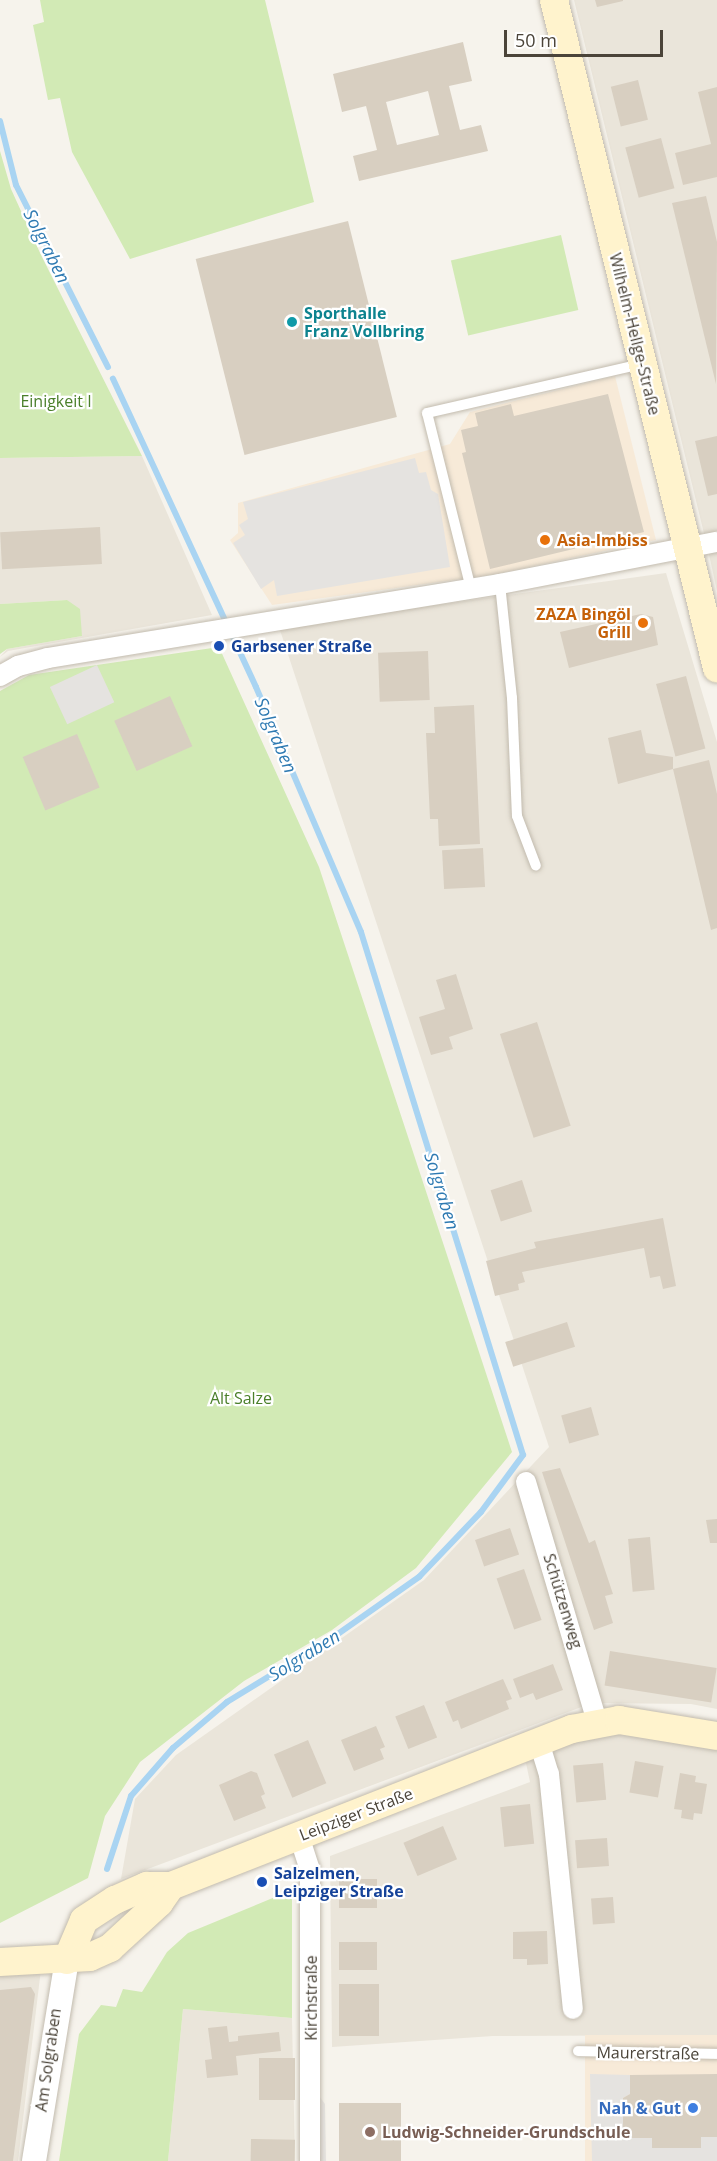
<!DOCTYPE html>
<meta charset="utf-8">
<style>
body{margin:0}
#map{position:relative;width:717px;height:2161px;overflow:hidden;background:#f6f3ec;font-family:"Open Sans",sans-serif}
div>[style]{position:absolute}
.residential>*{inset:0;background:#eae5da}
.commercial>*{inset:0;background:#f7ead8;transform-origin:0 0}
.green>*{inset:0;background:#d2eab5;transform-origin:0 0}
.parking>*{inset:0;background:#e5e3e0;transform-origin:0 0}
.stream>*{height:6px;margin:-3px;padding:0 3px;transform-origin:3px;border-radius:3px;background:#a9d4f2}
.building>*{inset:0;background:#d8cfc1;transform-origin:0 0}
.roads{filter:drop-shadow(0 0 2px #c2bbae) drop-shadow(0 0 2px #c2bbae)}
.service>*{height:10px;margin:-5px;padding:0 5px;transform-origin:5px;border-radius:5px;background:#fff}
.minor>*{height:20px;margin:-10px;padding:0 10px;transform-origin:10px;border-radius:10px;background:#fff}
.tertiary>*{height:24px;margin:-12px;padding:0 12px;transform-origin:12px;border-radius:12px;background:#fff}
.secondary>*{height:28px;margin:-14px;padding:0 14px;transform-origin:14px;border-radius:14px;background:#fff3cd}
.dots>*{width:16px;height:16px;translate:-50% -50%;box-sizing:border-box;border:3px solid #fff;border-radius:50%}
span{translate:-50% -50%;white-space:nowrap;text-align:center;line-height:1.15;-webkit-text-stroke:4.5px #fff;paint-order:stroke}
.culture-label{font-size:16px;color:#0d838f;font-weight:700}
.left{translate:0 -50%;text-align:left}
.street-label{font-size:16px;color:#4b4439}
.park-label{font-size:16px;color:#4a7f2a}
.food-label{font-size:16px;color:#c56008;font-weight:700}
.right{translate:-100% -50%;text-align:right}
.transit-label{font-size:16px;color:#164399;font-weight:700}
.shop-label{font-size:16px;color:#366cbe;font-weight:700}
.education-label{font-size:16px;color:#785e54;font-weight:700}
.water-label{font-size:18px;color:#2e7ab2;font-style:italic}
.scale{position:absolute;left:504px;top:30px;width:159px;height:27px;box-sizing:border-box;border:3px solid #4b4439;border-top:0;padding-left:8px;font-size:18px;line-height:21px;white-space:nowrap;color:#4b4439;-webkit-text-stroke:4px #fff;paint-order:stroke}
</style>
<div id="map">
<div class="residential">
<i style="clip-path:polygon(574px 0,717px 0,717px 591px,708px 550px)"></i>
<i style="clip-path:polygon(142px 456px,212px 615px,8px 651px,0 657px,7px 649px,82px 636px,67px 600px,0 604px,0 458px)"></i>
<i style="clip-path:polygon(666px 573px,717px 742px,717px 1709px,691px 1704px,592px 1703px,121px 1879px,135px 1799px,176px 1755px,424px 1580px,549px 1447px,279px 627px)"></i>
<i style="clip-path:polygon(692px 1717px,717px 1726px,717px 2035px,493px 2036px,332px 2047px,330px 1856px,530px 1782px,523px 1749px,598px 1718px)"></i>
<i style="clip-path:polygon(41px 1969px,18px 2161px,0 2161px,0 1970px)"></i>
<i style="clip-path:polygon(183px 2009px,292px 2018px,295px 2161px,168px 2161px)"></i>
</div>
<div class="commercial">
<i style="clip-path:polygon(615px 376px,656px 540px,491px 575px,272px 605px,230px 540px,238px 533px,238px 503px,450px 444px,470px 412px)"></i>
<i style="left:717px;top:2035px;width:126px;height:132px;rotate:90deg"></i>
</div>
<div class="green">
<i style="clip-path:polygon(40px 0,265px 0,314px 202px,130px 259px,72px 152px,60px 98px,48px 100px,33px 25px,44px 22px)"></i>
<i style="clip-path:polygon(0 151px,11px 189px,41px 255px,142px 456px,0 458px)"></i>
<i style="left:561px;top:235px;width:77px;height:113px;rotate:77deg"></i>
<i style="clip-path:polygon(67px 600px,80px 609px,82px 636px,7px 649px,0 654px,0 604px)"></i>
<i style="clip-path:polygon(219px 647px,319px 867px,512px 1452px,416px 1568px,332px 1630px,244px 1681px,140px 1762px,105px 1816px,88px 1878px,0 1923px,0 691px,29px 675px)"></i>
<i style="clip-path:polygon(292px 1890px,292px 2018px,183px 2009px,168px 2161px,59px 2161px,79px 2034px,101px 2005px,116px 2007px,123px 1989px,142px 1992px,167px 1952px,188px 1933px)"></i>
</div>
<div class="parking">
<i style="clip-path:polygon(415px 458px,419px 473px,426px 472px,431px 490px,438px 494px,450px 567px,277px 596px,274px 580px,261px 589px,233px 543px,245px 535px,239px 525px,248px 519px,243px 502px)"></i>
<i style="left:97px;top:665px;width:41px;height:52px;rotate:65deg"></i>
<i style="clip-path:polygon(590px 2074px,630px 2075px,630px 2094px,623px 2098px,623px 2131px,632px 2131px,632px 2138px,652px 2138px,652px 2148px,700px 2148px,701px 2137px,717px 2137px,717px 2161px,592px 2161px)"></i>
<i style="clip-path:polygon(319px 2096px,325px 2104px,326px 2161px,320px 2161px)"></i>
</div>
<div class="stream">
<i style="left:0;top:121px;width:66px;rotate:76deg"></i>
<i style="left:16px;top:185px;width:204px;rotate:63.2deg"></i>
<i style="left:107px;top:1869px;width:77px;rotate:-71.8deg"></i>
<i style="left:131px;top:1796px;width:64px;rotate:-48.8deg"></i>
<i style="left:173px;top:1748px;width:71px;rotate:-40.4deg"></i>
<i style="left:227px;top:1702px;width:127px;rotate:-31.4deg"></i>
<i style="left:335px;top:1636px;width:103px;rotate:-35.1deg"></i>
<i style="left:419px;top:1577px;width:90px;rotate:-46.4deg"></i>
<i style="left:481px;top:1512px;width:71px;rotate:-53.6deg"></i>
<i style="left:523px;top:1455px;width:548px;rotate:-107.21deg"></i>
<i style="left:361px;top:932px;width:267px;rotate:-113.2deg"></i>
<i style="left:256px;top:687px;width:340px;rotate:-114.9deg"></i>
</div>
<div class="building">
<i style="clip-path:polygon(595px 0,623px 0,623px 1px,597px 7px)"></i>
<i style="clip-path:polygon(evenodd,463px 42px,472px 81px,449px 86px,460px 130px,481px 125px,488px 151px,359px 181px,353px 156px,377px 150px,366px 106px,342px 112px,333px 74px,463px 42px,428px 91px,439px 135px,397px 145px,386px 102px,428px 91px)"></i>
<i style="left:638px;top:80px;width:41px;height:28px;rotate:76deg"></i>
<i style="clip-path:polygon(717px 87px,717px 177px,683px 185px,675px 153px,711px 144px,698px 92px)"></i>
<i style="left:661px;top:138px;width:52px;height:37px;rotate:75deg"></i>
<i style="clip-path:polygon(706px 196px,717px 242px,716px 384px,672px 203px)"></i>
<i style="left:348px;top:221px;width:202px;height:157px;rotate:76deg"></i>
<i style="clip-path:polygon(608px 394px,644px 532px,490px 569px,462px 453px,466px 452px,461px 430px,478px 426px,475px 413px,511px 404px,514px 416px)"></i>
<i style="clip-path:polygon(717px 436px,717px 494px,708px 496px,695px 441px)"></i>
<i style="left:100px;top:527px;width:37px;height:100px;rotate:87deg"></i>
<i style="clip-path:polygon(641px 614px,653px 617px,658px 645px,569px 668px,560px 632px)"></i>
<i style="left:428px;top:651px;width:49px;height:50px;rotate:88deg"></i>
<i style="left:686px;top:676px;width:75px;height:31px;rotate:75deg"></i>
<i style="left:170px;top:696px;width:55px;height:61px;rotate:66deg"></i>
<i style="clip-path:polygon(474px 705px,480px 844px,439px 846px,438px 819px,430px 819px,426px 733px,435px 733px,434px 707px)"></i>
<i style="clip-path:polygon(641px 730px,646px 753px,673px 757px,673px 769px,709px 760px,717px 794px,717px 928px,711px 930px,673px 769px,618px 784px,608px 738px)"></i>
<i style="left:77px;top:734px;width:58px;height:59px;rotate:67deg"></i>
<i style="left:483px;top:848px;width:39px;height:41px;rotate:87deg"></i>
<i style="clip-path:polygon(456px 974px,473px 1029px,449px 1037px,453px 1049px,431px 1055px,419px 1017px,445px 1009px,436px 980px)"></i>
<i style="left:537px;top:1022px;width:109px;height:39px;rotate:72deg"></i>
<i style="left:522px;top:1180px;width:33px;height:33px;rotate:72deg"></i>
<i style="clip-path:polygon(663px 1218px,676px 1286px,663px 1289px,660px 1276px,650px 1278px,644px 1248px,522px 1272px,525px 1282px,518px 1284px,519px 1290px,495px 1296px,486px 1261px,536px 1248px,534px 1242px)"></i>
<i style="left:567px;top:1322px;width:26px;height:65px;rotate:72deg"></i>
<i style="left:591px;top:1407px;width:29px;height:31px;rotate:74deg"></i>
<i style="clip-path:polygon(560px 1468px,589px 1543px,595px 1540px,613px 1594px,605px 1596px,613px 1623px,594px 1630px,542px 1472px)"></i>
<i style="clip-path:polygon(717px 1519px,717px 1543px,710px 1543px,706px 1520px)"></i>
<i style="left:510px;top:1528px;width:28px;height:37px;rotate:71deg"></i>
<i style="left:650px;top:1537px;width:53px;height:22px;rotate:85deg"></i>
<i style="left:524px;top:1569px;width:54px;height:29px;rotate:71deg"></i>
<i style="left:610px;top:1651px;width:108px;height:35px;rotate:9deg"></i>
<i style="clip-path:polygon(553px 1664px,563px 1690px,536px 1700px,533px 1693px,520px 1698px,513px 1679px)"></i>
<i style="clip-path:polygon(503px 1679px,512px 1699px,506px 1701px,509px 1709px,461px 1729px,458px 1720px,453px 1722px,445px 1702px)"></i>
<i style="left:424px;top:1705px;width:35px;height:31px;rotate:68deg"></i>
<i style="clip-path:polygon(376px 1726px,385px 1747px,380px 1749px,384px 1759px,354px 1771px,341px 1740px)"></i>
<i style="left:308px;top:1740px;width:47px;height:37px;rotate:67deg"></i>
<i style="left:635px;top:1761px;width:29px;height:32px;rotate:10deg"></i>
<i style="left:603px;top:1763px;width:37px;height:30px;rotate:85deg"></i>
<i style="clip-path:polygon(251px 1771px,257px 1773px,265px 1794px,261px 1796px,266px 1808px,234px 1821px,219px 1785px)"></i>
<i style="clip-path:polygon(680px 1773px,696px 1776px,695px 1782px,707px 1784px,702px 1814px,694px 1813px,693px 1820px,681px 1818px,682px 1810px,674px 1809px)"></i>
<i style="left:530px;top:1804px;width:40px;height:30px;rotate:84deg"></i>
<i style="left:443px;top:1826px;width:36px;height:43px;rotate:67deg"></i>
<i style="left:607px;top:1838px;width:28px;height:32px;rotate:86deg"></i>
<i style="left:339px;top:1879px;width:38px;height:29px"></i>
<i style="left:613px;top:1897px;width:26px;height:22px;rotate:86deg"></i>
<i style="clip-path:polygon(547px 1931px,548px 1964px,527px 1965px,527px 1959px,513px 1959px,513px 1932px)"></i>
<i style="left:339px;top:1942px;width:38px;height:28px"></i>
<i style="left:339px;top:1984px;width:40px;height:52px"></i>
<i style="clip-path:polygon(31px 1987px,35px 1994px,13px 2161px,0 2161px,0 1990px)"></i>
<i style="clip-path:polygon(227px 2026px,229px 2042px,238px 2041px,238px 2036px,279px 2032px,281px 2051px,236px 2056px,238px 2075px,207px 2078px,205px 2060px,212px 2059px,208px 2028px)"></i>
<i style="left:295px;top:2058px;width:42px;height:36px;rotate:90deg"></i>
<i style="clip-path:polygon(717px 2074px,717px 2137px,701px 2137px,701px 2148px,652px 2148px,652px 2138px,632px 2138px,632px 2131px,623px 2131px,623px 2098px,630px 2094px,630px 2075px)"></i>
<i style="left:339px;top:2103px;width:62px;height:58px"></i>
<i style="left:251px;top:2139px;width:44px;height:22px;rotate:1deg"></i>
</div>
<div class="roads">
<div class="service">
<i style="left:500px;top:584px;width:115px;rotate:84deg"></i>
<i style="left:512px;top:698px;width:118px;rotate:87.6deg"></i>
<i style="left:517px;top:816px;width:53px;rotate:69.2deg"></i>
<i style="left:471px;top:589px;width:181px;rotate:-104deg"></i>
<i style="left:427px;top:413px;width:220px;rotate:-12.9deg"></i>
<i style="left:578px;top:2051px;width:139px;rotate:1.2deg"></i>
</div>
<div class="minor">
<i style="left:0;top:676px;width:21px;rotate:-29deg"></i>
<i style="left:18px;top:666px;width:31px;rotate:-15deg"></i>
<i style="left:48px;top:658px;width:458px;rotate:-9.3deg"></i>
<i style="left:500px;top:584px;width:221px;rotate:-11deg"></i>
<i style="left:526px;top:1482px;width:250px;rotate:73.5deg"></i>
<i style="left:539px;top:1742px;width:34px;rotate:73deg"></i>
<i style="left:549px;top:1774px;width:236px;rotate:84.2deg"></i>
<i style="left:299px;top:1836px;width:35px;rotate:72deg"></i>
<i style="left:310px;top:1869px;width:292px;rotate:90deg"></i>
</div>
<div class="tertiary">
<i style="left:34px;top:2161px;width:204px;rotate:-80.7deg"></i>
</div>
<div class="secondary">
<i style="left:554px;top:0;width:688px;rotate:76.29deg"></i>
<i style="left:67px;top:1960px;width:43px;rotate:-67deg"></i>
<i style="left:84px;top:1920px;width:37px;rotate:-33deg"></i>
<i style="left:115px;top:1900px;width:35px;rotate:-24deg"></i>
<i style="left:147px;top:1886px;width:24px"></i>
<i style="left:171px;top:1886px;width:431px;rotate:-21.4deg"></i>
<i style="left:572px;top:1729px;width:48px;rotate:-10.8deg"></i>
<i style="left:619px;top:1720px;width:99px;rotate:9.3deg"></i>
<i style="left:0;top:1962px;width:90px;rotate:-3.2deg"></i>
<i style="left:90px;top:1957px;width:22px;rotate:-24deg"></i>
<i style="left:110px;top:1948px;width:67px;rotate:-42.6deg"></i>
<i style="left:159px;top:1903px;width:21px;rotate:-55deg"></i>
</div>
</div>
<div class="dots">
<i style="left:292px;top:322px;background:#0f9aa8"></i>
<i style="left:545px;top:540px;background:#e8710a"></i>
<i style="left:643px;top:623px;background:#e8710a"></i>
<i style="left:219px;top:646px;background:#1a4fb4"></i>
<i style="left:262px;top:1882px;background:#1a4fb4"></i>
<i style="left:693px;top:2108px;background:#3f7fe0"></i>
<i style="left:370px;top:2132px;background:#8d6e63"></i>
</div>
<div class="culture-label">
<span class="left" style="left:304px;top:322px">Sporthalle<br>Franz Vollbring</span>
</div>
<div class="street-label">
<span style="left:635px;top:334px;rotate:76deg">Wilhelm-Hellge-Straße</span>
<span style="left:563px;top:1601px;rotate:73deg">Schützenweg</span>
<span style="left:356px;top:1814px;rotate:-21deg">Leipziger Straße</span>
<span style="left:311px;top:1998px;rotate:-90deg">Kirchstraße</span>
<span style="left:648px;top:2053px;rotate:1deg">Maurerstraße</span>
<span style="left:48px;top:2060px;rotate:-82deg">Am Solgraben</span>
</div>
<div class="park-label">
<span style="left:56px;top:401px">Einigkeit I</span>
<span style="left:241px;top:1398px">Alt Salze</span>
</div>
<div class="food-label">
<span class="left" style="left:557px;top:540px">Asia-Imbiss</span>
<span class="right" style="left:631px;top:623px">ZAZA Bingöl<br>Grill</span>
</div>
<div class="transit-label">
<span class="left" style="left:231px;top:646px">Garbsener Straße</span>
<span class="left" style="left:274px;top:1882px">Salzelmen,<br>Leipziger Straße</span>
</div>
<div class="shop-label">
<span class="right" style="left:681px;top:2108px">Nah &amp; Gut</span>
</div>
<div class="education-label">
<span class="left" style="left:382px;top:2132px">Ludwig-Schneider-Grundschule</span>
</div>
<div class="water-label">
<span style="left:47px;top:246px;rotate:63deg">Solgraben</span>
<span style="left:276px;top:735px;rotate:67deg">Solgraben</span>
<span style="left:442px;top:1191px;rotate:73deg">Solgraben</span>
<span style="left:304px;top:1655px;rotate:-32deg">Solgraben</span>
</div>
<div class="scale">50 m</div>
</div>
